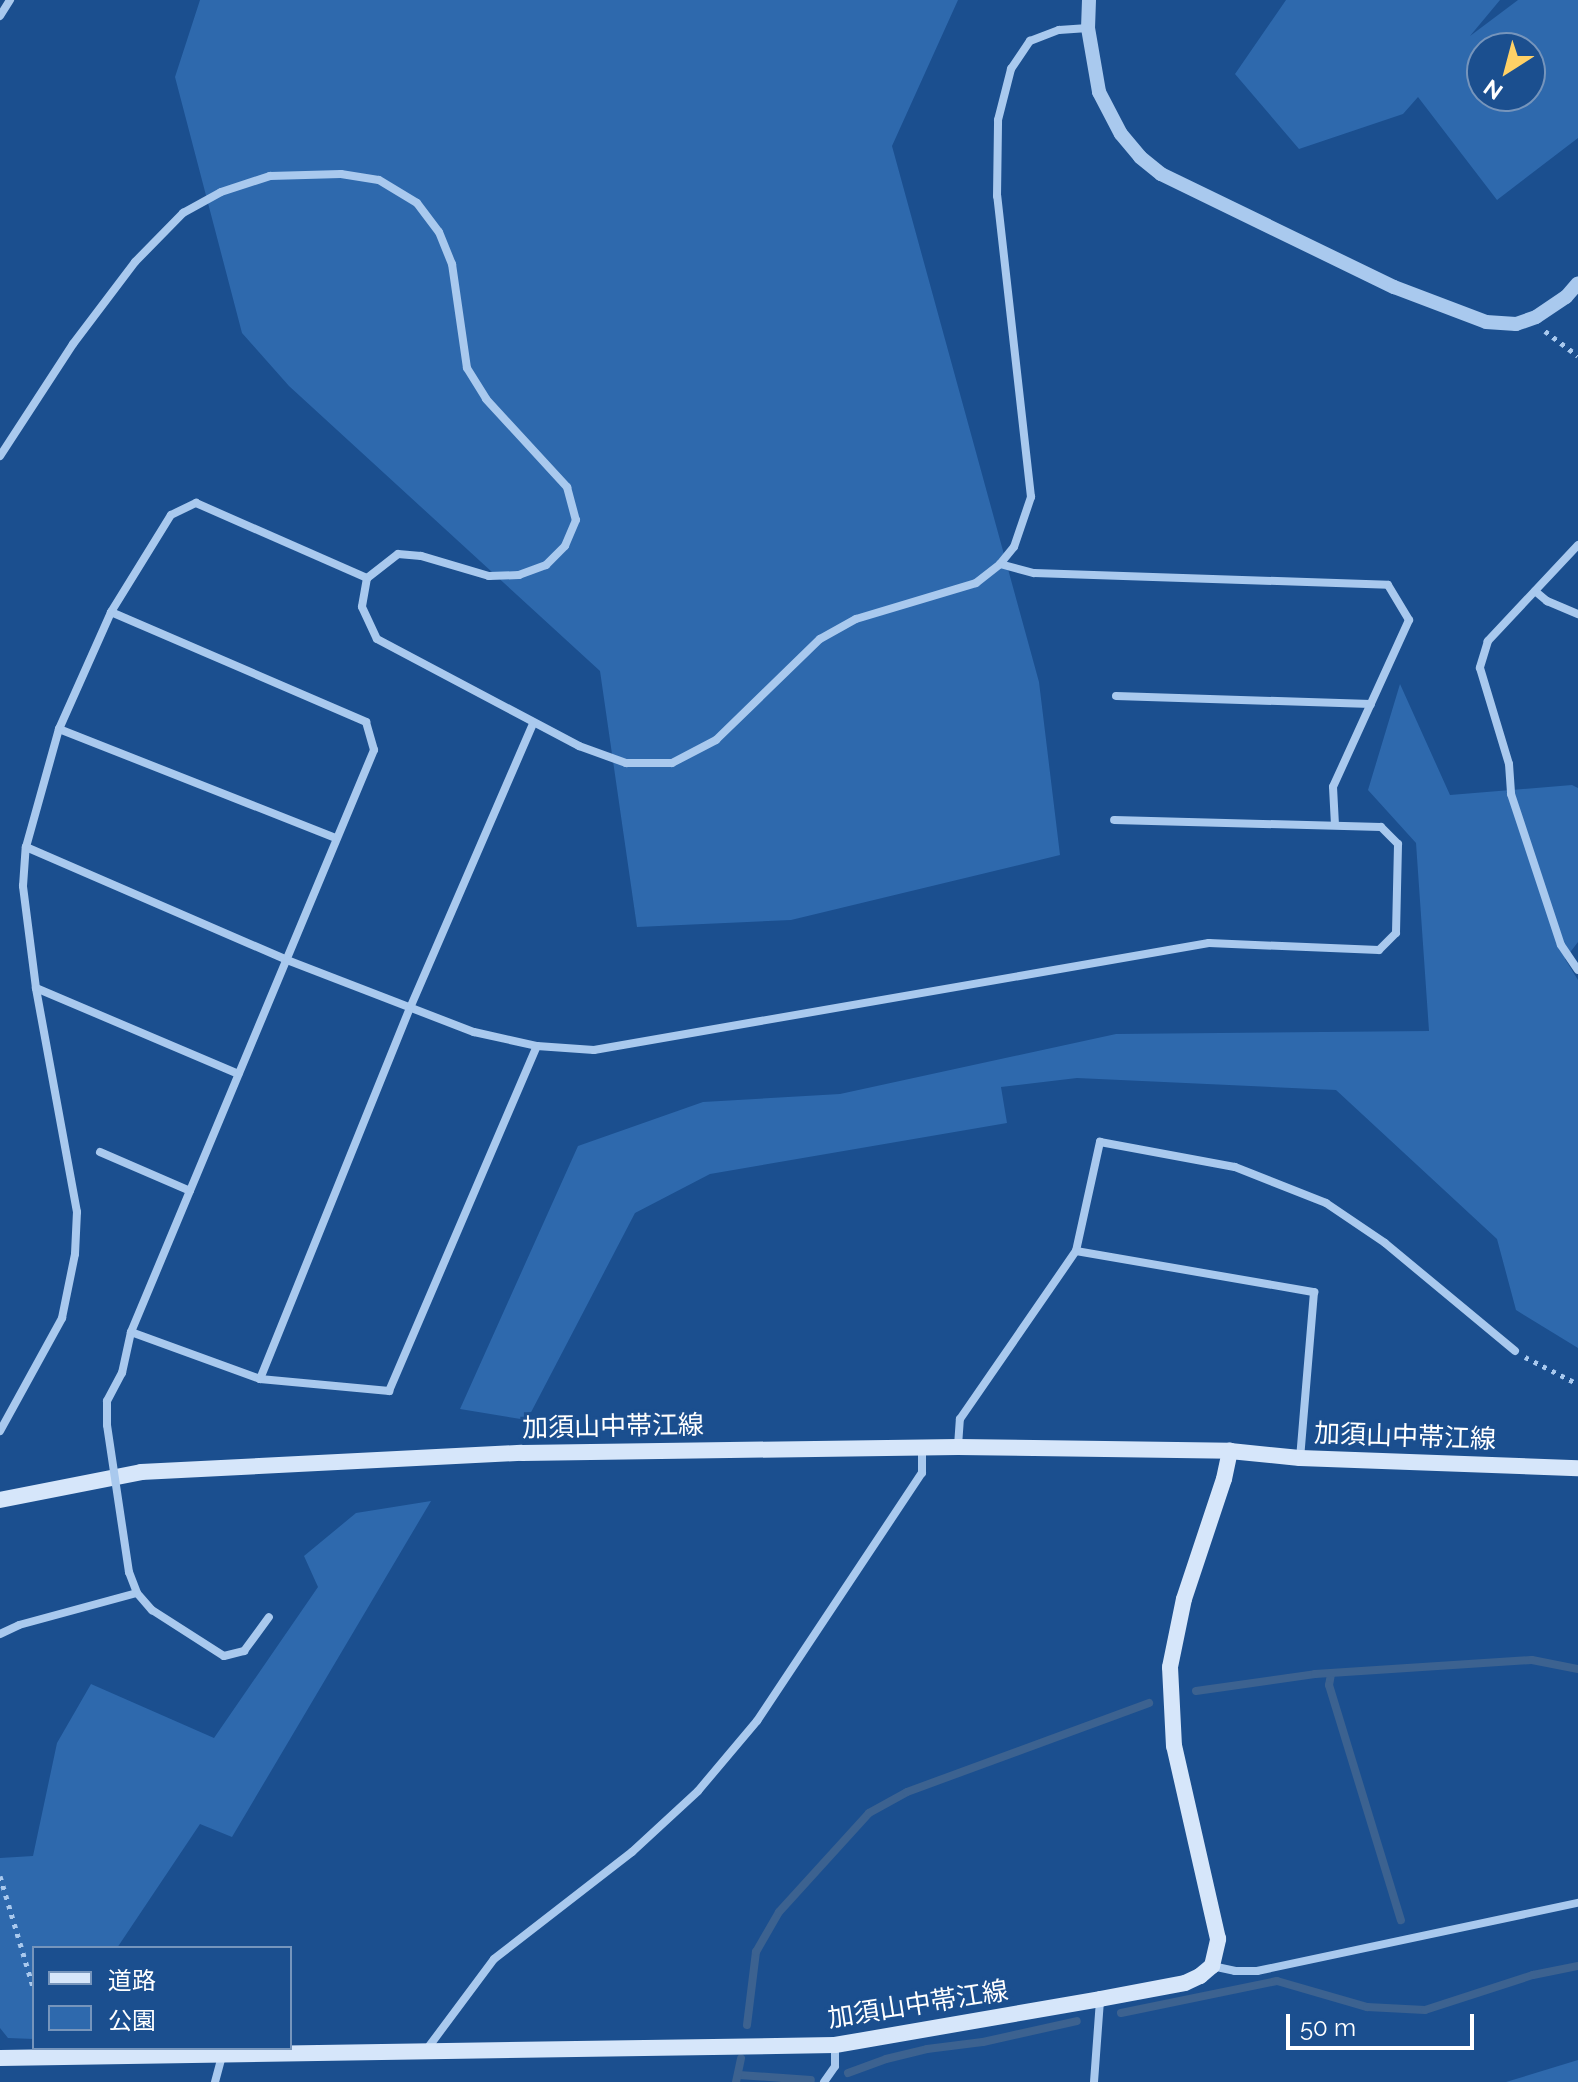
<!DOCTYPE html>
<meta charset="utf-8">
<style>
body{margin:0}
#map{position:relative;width:1578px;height:2082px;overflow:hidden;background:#1b4f8f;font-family:Raleway,"Noto Sans JP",sans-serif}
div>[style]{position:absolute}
.green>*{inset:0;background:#2e69ad}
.stream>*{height:8px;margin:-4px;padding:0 4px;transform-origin:4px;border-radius:4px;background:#3c6290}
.path>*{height:5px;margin-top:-2.5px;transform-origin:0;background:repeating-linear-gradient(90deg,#a9c9ee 0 4px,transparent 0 10px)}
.minor>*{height:8px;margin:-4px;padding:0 4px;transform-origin:4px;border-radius:4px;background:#a9c9ee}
.tertiary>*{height:14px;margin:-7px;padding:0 7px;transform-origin:7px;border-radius:7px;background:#a9c9ee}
.secondary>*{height:16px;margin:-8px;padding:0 8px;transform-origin:8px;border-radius:8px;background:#d6e6fa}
.minor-bridge>*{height:8px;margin:-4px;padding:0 4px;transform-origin:4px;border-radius:4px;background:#a9c9ee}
span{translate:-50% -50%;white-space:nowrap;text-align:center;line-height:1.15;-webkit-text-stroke:6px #1b4f8f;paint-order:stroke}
.street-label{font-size:26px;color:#fff}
.legend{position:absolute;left:32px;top:1946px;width:260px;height:104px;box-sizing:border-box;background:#1b4f8f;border:2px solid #7695bc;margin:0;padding:10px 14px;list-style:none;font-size:24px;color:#fff}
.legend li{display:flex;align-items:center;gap:16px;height:40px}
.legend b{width:40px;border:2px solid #7695bc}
.north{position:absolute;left:1466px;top:32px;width:80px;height:80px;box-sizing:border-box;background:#1b4f8f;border:2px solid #7695bc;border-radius:50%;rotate:216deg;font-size:22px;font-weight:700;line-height:32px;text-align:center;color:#fff}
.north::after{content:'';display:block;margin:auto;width:28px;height:36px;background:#ffd166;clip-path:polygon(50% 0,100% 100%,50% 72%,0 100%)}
.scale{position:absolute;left:1286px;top:2014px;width:188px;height:36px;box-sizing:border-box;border:4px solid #fff;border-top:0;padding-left:10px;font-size:24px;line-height:28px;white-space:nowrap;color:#fff;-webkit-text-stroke:6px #1b4f8f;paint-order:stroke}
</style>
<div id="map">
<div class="green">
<i style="clip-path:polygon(200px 0,958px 0,892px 146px,1039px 682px,1060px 855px,791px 920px,637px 927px,600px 671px,289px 386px,242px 333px,175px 77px)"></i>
<i style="clip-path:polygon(evenodd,1286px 0,1500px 0,1470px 36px,1518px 0,1578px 0,1578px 138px,1497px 200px,1418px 97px,1403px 114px,1299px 149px,1235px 74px,1286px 0,1482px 48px,1530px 48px,1530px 96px,1482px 96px,1482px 48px)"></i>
<i style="clip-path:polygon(1400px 684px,1450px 795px,1572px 785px,1578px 788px,1578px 942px,1565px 959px,1578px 980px,1578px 1348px,1516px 1310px,1497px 1239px,1336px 1090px,1077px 1078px,1001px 1087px,1007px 1123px,710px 1174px,635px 1213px,527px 1420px,460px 1409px,578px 1146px,703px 1102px,840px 1094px,1116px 1034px,1429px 1031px,1416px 843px,1368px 790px)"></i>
<i style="clip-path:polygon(431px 1501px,232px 1837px,200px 1824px,117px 1948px,34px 1948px,34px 2039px,8px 2038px,0 2028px,0 1858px,33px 1856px,57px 1743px,91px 1684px,214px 1738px,318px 1587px,304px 1556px,356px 1513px)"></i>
<i style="clip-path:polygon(1578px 2060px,1578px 2082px,1506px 2082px)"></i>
</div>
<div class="stream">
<i style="left:1331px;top:1674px;width:11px;rotate:100deg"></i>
<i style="left:1329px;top:1685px;width:246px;rotate:73deg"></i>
<i style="left:1196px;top:1691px;width:120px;rotate:-8.1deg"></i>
<i style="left:1315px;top:1674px;width:217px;rotate:-3.7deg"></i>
<i style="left:1532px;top:1660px;width:47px;rotate:11.1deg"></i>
<i style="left:1121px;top:2013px;width:159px;rotate:-11.6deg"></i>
<i style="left:1277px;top:1981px;width:94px;rotate:16.1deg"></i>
<i style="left:1367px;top:2007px;width:58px;rotate:3deg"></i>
<i style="left:1425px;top:2010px;width:114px;rotate:-18deg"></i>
<i style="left:1533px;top:1975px;width:46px;rotate:-11.3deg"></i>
<i style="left:747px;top:2025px;width:74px;rotate:-83deg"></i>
<i style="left:756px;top:1952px;width:46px;rotate:-60.1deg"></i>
<i style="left:779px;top:1912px;width:134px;rotate:-47.7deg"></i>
<i style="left:869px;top:1813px;width:43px;rotate:-28.9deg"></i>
<i style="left:907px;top:1792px;width:258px;rotate:-20.2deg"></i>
<i style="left:848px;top:2073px;width:40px;rotate:-20.2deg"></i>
<i style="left:886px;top:2059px;width:42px;rotate:-13.7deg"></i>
<i style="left:927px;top:2049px;width:56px;rotate:-7.1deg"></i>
<i style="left:983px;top:2042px;width:96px;rotate:-12.6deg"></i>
<i style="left:739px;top:2075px;width:72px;rotate:4deg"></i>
<i style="left:736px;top:2082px;width:24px;rotate:-78deg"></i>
</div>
<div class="path">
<i style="left:1545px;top:331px;width:41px;rotate:37.1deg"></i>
<i style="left:1525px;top:1357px;width:59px;rotate:27deg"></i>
<i style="left:0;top:1876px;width:119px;rotate:73.4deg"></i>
</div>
<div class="minor">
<i style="left:0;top:16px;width:19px;rotate:-58deg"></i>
<i style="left:0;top:456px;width:134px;rotate:-56.9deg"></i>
<i style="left:73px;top:344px;width:103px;rotate:-52.9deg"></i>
<i style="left:135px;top:262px;width:69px;rotate:-45.6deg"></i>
<i style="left:183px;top:213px;width:43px;rotate:-28.9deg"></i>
<i style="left:221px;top:192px;width:52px;rotate:-18.1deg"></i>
<i style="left:270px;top:176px;width:71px;rotate:-1.6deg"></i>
<i style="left:341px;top:174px;width:38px;rotate:9deg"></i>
<i style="left:379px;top:180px;width:44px;rotate:31.2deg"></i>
<i style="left:417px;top:203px;width:36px;rotate:53deg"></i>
<i style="left:439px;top:232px;width:35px;rotate:68deg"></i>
<i style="left:452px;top:264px;width:105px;rotate:81.8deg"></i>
<i style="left:467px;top:368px;width:36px;rotate:58deg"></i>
<i style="left:486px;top:399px;width:120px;rotate:47.4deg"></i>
<i style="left:567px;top:487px;width:34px;rotate:75deg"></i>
<i style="left:576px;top:520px;width:28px;rotate:113deg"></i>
<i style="left:565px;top:546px;width:27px;rotate:135deg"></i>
<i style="left:546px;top:565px;width:29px;rotate:160deg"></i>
<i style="left:519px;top:575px;width:30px;rotate:178deg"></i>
<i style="left:489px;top:576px;width:71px;rotate:-163.6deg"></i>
<i style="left:421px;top:556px;width:23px;rotate:-175deg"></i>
<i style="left:398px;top:554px;width:39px;rotate:142deg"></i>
<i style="left:367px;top:578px;width:29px;rotate:100deg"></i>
<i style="left:362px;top:607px;width:35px;rotate:65deg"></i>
<i style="left:377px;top:639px;width:229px;rotate:27.9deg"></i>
<i style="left:579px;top:746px;width:50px;rotate:19.9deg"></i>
<i style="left:626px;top:763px;width:46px"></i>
<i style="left:672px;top:763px;width:50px;rotate:-27.6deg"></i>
<i style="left:716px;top:740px;width:145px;rotate:-44.2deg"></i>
<i style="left:820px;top:639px;width:41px;rotate:-29.1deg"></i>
<i style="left:856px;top:619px;width:125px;rotate:-16.7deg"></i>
<i style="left:976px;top:583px;width:31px;rotate:-38deg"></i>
<i style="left:1000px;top:564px;width:22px;rotate:-51deg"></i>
<i style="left:1014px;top:547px;width:53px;rotate:-71.2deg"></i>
<i style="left:1031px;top:497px;width:303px;rotate:-96.4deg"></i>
<i style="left:997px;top:196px;width:76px;rotate:-89.2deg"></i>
<i style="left:998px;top:120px;width:53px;rotate:-75.7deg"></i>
<i style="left:1011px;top:69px;width:34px;rotate:-56deg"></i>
<i style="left:1030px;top:41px;width:31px;rotate:-21deg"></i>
<i style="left:1059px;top:30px;width:29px;rotate:-4deg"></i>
<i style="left:1578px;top:545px;width:132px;rotate:133.2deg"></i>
<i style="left:1488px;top:641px;width:28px;rotate:107deg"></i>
<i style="left:1480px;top:668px;width:100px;rotate:73.2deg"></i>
<i style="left:1509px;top:764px;width:30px;rotate:86deg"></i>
<i style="left:1511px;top:794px;width:159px;rotate:71.7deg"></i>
<i style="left:1561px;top:945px;width:30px;rotate:56deg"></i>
<i style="left:1000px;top:564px;width:35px;rotate:15deg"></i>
<i style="left:1034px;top:573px;width:354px;rotate:1.9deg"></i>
<i style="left:1388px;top:585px;width:41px;rotate:59deg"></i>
<i style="left:1409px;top:620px;width:183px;rotate:114.5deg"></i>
<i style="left:1333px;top:787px;width:37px;rotate:87deg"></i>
<i style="left:1535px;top:591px;width:16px;rotate:40deg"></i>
<i style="left:1547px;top:601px;width:34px;rotate:23deg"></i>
<i style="left:111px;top:612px;width:278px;rotate:23.3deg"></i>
<i style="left:366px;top:722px;width:29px;rotate:74deg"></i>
<i style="left:374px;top:750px;width:631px;rotate:112.66deg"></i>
<i style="left:131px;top:1332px;width:137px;rotate:20deg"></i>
<i style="left:260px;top:1379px;width:130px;rotate:5.3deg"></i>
<i style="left:389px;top:1391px;width:375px;rotate:-66.8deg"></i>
<i style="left:1116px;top:696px;width:255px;rotate:1.8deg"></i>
<i style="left:59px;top:729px;width:298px;rotate:21.5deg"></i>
<i style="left:26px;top:847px;width:284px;rotate:23.4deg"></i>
<i style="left:287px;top:960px;width:200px;rotate:21.1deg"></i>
<i style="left:474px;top:1032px;width:65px;rotate:12.5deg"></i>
<i style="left:537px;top:1046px;width:57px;rotate:4deg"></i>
<i style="left:594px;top:1050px;width:624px;rotate:-9.87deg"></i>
<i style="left:1209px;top:943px;width:170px;rotate:2.4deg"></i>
<i style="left:1379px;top:950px;width:24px;rotate:-45deg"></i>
<i style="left:1396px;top:933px;width:89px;rotate:-88.7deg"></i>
<i style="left:1398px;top:844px;width:24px;rotate:-135deg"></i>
<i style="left:1381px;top:827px;width:267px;rotate:-178.5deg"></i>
<i style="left:36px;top:988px;width:220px;rotate:23deg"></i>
<i style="left:100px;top:1152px;width:98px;rotate:23.4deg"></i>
<i style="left:1076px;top:1251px;width:112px;rotate:-77.6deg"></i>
<i style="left:1100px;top:1142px;width:137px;rotate:10.5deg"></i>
<i style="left:1235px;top:1167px;width:98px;rotate:21.6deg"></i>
<i style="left:1326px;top:1203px;width:71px;rotate:34.1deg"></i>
<i style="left:1385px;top:1243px;width:169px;rotate:39.7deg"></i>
<i style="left:260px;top:1379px;width:400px;rotate:-68deg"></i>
<i style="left:410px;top:1008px;width:309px;rotate:-66.6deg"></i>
<i style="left:107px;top:1425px;width:24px;rotate:-90deg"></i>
<i style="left:107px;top:1401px;width:32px;rotate:-62deg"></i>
<i style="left:122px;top:1373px;width:42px;rotate:-77.6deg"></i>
<i style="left:0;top:1431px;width:129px;rotate:-61.2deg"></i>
<i style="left:62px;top:1318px;width:65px;rotate:-78.5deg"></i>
<i style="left:75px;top:1254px;width:42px;rotate:-87.3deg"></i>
<i style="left:77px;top:1212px;width:228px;rotate:-100.4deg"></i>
<i style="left:36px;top:988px;width:103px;rotate:-97.3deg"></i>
<i style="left:23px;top:886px;width:39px;rotate:-86deg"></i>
<i style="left:26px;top:847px;width:123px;rotate:-74.4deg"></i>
<i style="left:59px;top:729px;width:128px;rotate:-66deg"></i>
<i style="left:111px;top:612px;width:114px;rotate:-58.3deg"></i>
<i style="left:171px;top:515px;width:28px;rotate:-26deg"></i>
<i style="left:196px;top:503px;width:187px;rotate:23.7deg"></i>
<i style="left:958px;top:1446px;width:27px;rotate:-86deg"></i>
<i style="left:960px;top:1419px;width:204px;rotate:-55.4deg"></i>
<i style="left:1076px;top:1251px;width:242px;rotate:9.8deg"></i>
<i style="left:1314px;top:1292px;width:167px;rotate:94.8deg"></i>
<i style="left:129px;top:1572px;width:22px;rotate:69deg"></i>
<i style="left:137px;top:1593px;width:23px;rotate:49deg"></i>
<i style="left:152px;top:1610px;width:85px;rotate:32.6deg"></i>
<i style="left:224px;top:1656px;width:21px;rotate:-14deg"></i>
<i style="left:244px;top:1651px;width:42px;rotate:-53.7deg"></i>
<i style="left:0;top:1634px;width:21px;rotate:-25deg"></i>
<i style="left:19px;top:1625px;width:122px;rotate:-15.2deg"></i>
<i style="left:1212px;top:1966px;width:24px;rotate:12deg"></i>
<i style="left:1235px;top:1971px;width:22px"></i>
<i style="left:1257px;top:1971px;width:328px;rotate:-12deg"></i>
<i style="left:427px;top:2049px;width:112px;rotate:-53.3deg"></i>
<i style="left:494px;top:1959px;width:175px;rotate:-37.8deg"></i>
<i style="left:632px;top:1852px;width:90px;rotate:-42.7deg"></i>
<i style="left:698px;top:1791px;width:92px;rotate:-49.9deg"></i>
<i style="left:757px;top:1721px;width:298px;rotate:-56.4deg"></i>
<i style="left:922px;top:1473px;width:25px;rotate:-90deg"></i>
<i style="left:215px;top:2082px;width:27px;rotate:-75deg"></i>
<i style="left:824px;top:2082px;width:19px;rotate:-55deg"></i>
<i style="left:835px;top:2066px;width:20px;rotate:-90deg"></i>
<i style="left:1094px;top:2082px;width:82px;rotate:-85.8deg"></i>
</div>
<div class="tertiary">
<i style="left:1089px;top:0;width:28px;rotate:92deg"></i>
<i style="left:1088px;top:28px;width:65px;rotate:80.2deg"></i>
<i style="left:1099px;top:92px;width:47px;rotate:62.4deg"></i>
<i style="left:1121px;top:134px;width:30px;rotate:50deg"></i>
<i style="left:1140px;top:157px;width:27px;rotate:39deg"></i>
<i style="left:1161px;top:174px;width:259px;rotate:25.9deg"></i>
<i style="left:1394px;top:287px;width:98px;rotate:20.8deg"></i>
<i style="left:1486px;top:322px;width:30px;rotate:4deg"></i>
<i style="left:1516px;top:324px;width:21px;rotate:-19deg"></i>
<i style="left:1536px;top:317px;width:36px;rotate:-34deg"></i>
<i style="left:1566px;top:297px;width:18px;rotate:-49deg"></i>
</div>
<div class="secondary">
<i style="left:0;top:1500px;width:144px;rotate:-11.2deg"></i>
<i style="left:141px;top:1472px;width:381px;rotate:-2.9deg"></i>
<i style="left:522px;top:1453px;width:436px;rotate:-0.8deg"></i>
<i style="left:958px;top:1447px;width:272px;rotate:0.8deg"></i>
<i style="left:1230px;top:1451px;width:70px;rotate:5.7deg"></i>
<i style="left:1300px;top:1458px;width:278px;rotate:2.1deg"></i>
<i style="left:0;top:2058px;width:835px;rotate:-0.89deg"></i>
<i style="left:835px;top:2045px;width:269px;rotate:-9.8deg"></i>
<i style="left:1100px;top:1999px;width:86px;rotate:-10.7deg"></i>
<i style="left:1185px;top:1983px;width:17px;rotate:-25deg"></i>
<i style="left:1200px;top:1976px;width:16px;rotate:-40deg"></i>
<i style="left:1212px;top:1966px;width:28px;rotate:-77deg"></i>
<i style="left:1218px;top:1939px;width:198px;rotate:-102.8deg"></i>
<i style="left:1174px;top:1746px;width:79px;rotate:-92.9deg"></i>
<i style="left:1170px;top:1667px;width:69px;rotate:-78.4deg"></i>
<i style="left:1184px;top:1599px;width:126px;rotate:-71.6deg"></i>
<i style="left:1224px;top:1479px;width:29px;rotate:-78deg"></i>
</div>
<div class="minor-bridge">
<i style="left:107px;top:1425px;width:149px;rotate:81.5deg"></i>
</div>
<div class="street-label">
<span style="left:613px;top:1427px;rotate:-1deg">加須山中帯江線</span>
<span style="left:1405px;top:1437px;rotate:2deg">加須山中帯江線</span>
<span style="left:918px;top:2005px;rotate:-9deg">加須山中帯江線</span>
</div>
<ul class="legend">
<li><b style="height:10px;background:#d6e6fa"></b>道路</li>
<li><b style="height:22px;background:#2e69ad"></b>公園</li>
</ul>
<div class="north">N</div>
<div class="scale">50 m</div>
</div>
